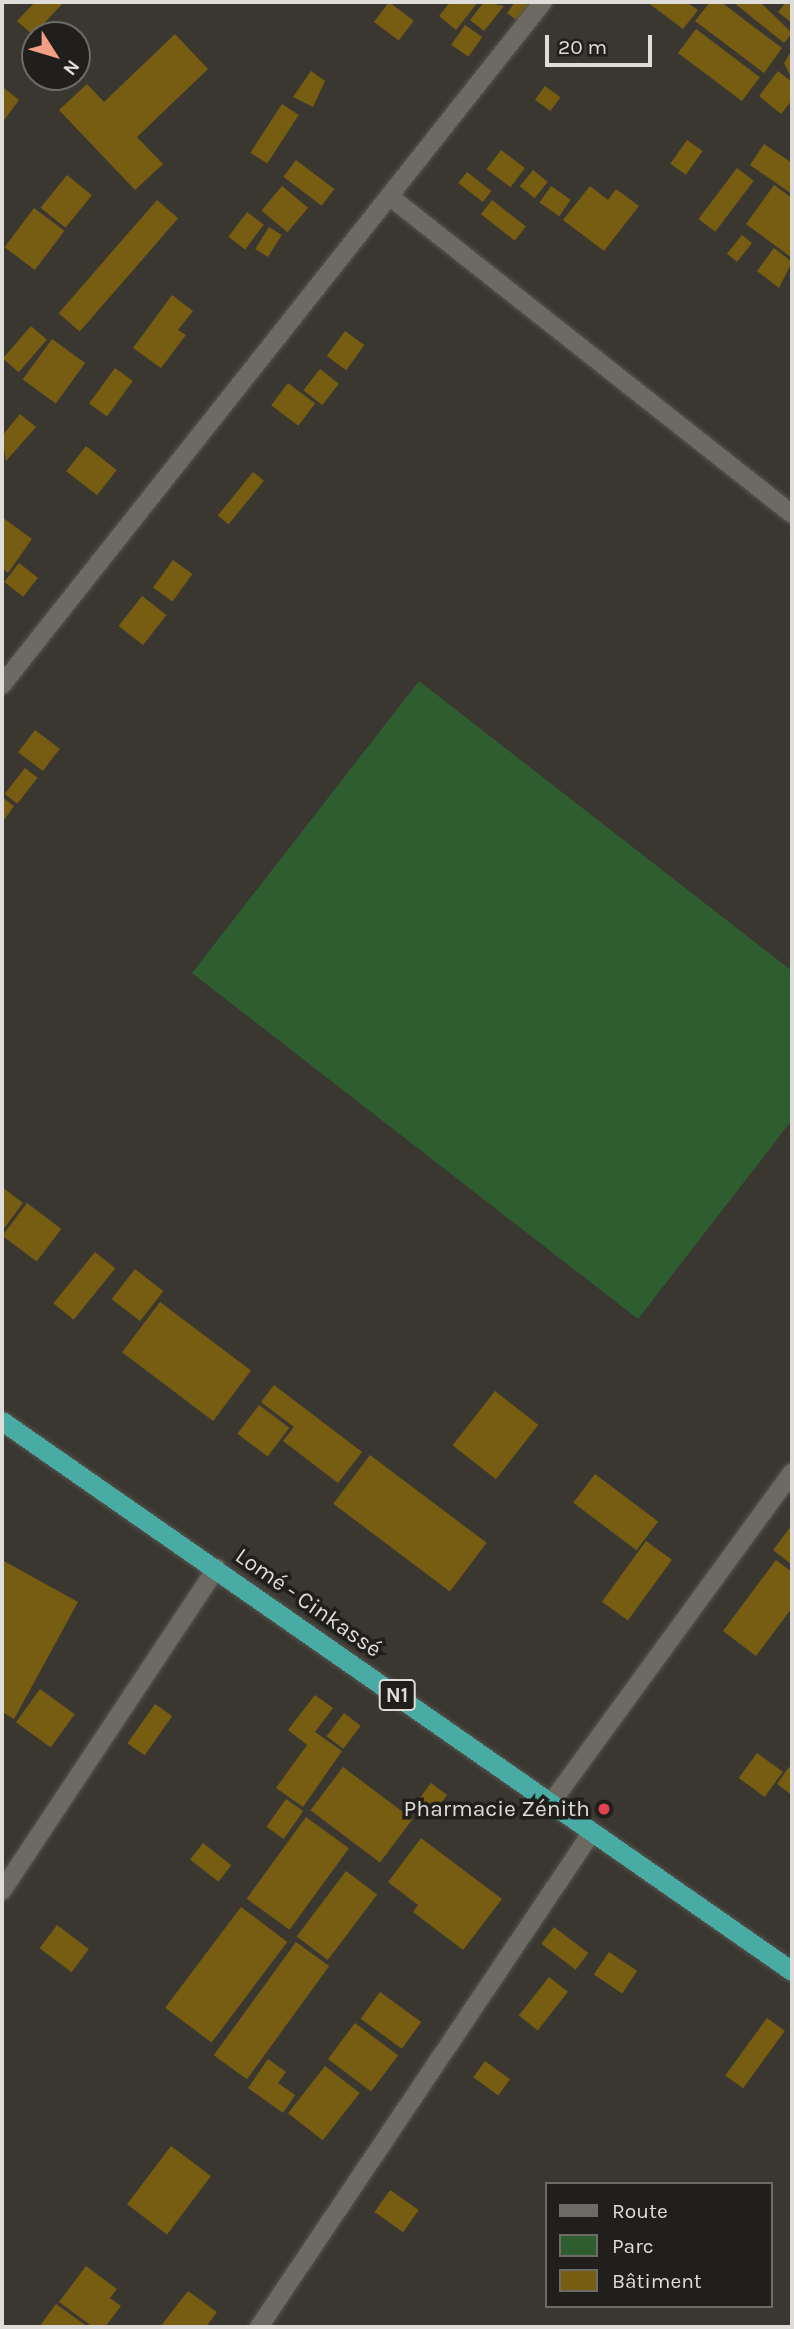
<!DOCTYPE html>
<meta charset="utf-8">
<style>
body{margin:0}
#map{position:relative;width:794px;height:2329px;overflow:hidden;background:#3a3731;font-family:Karla,sans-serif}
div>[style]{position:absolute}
.green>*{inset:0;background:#2e5e30}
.building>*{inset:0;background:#775d11;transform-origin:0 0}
.roads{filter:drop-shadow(0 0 2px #56544f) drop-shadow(0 0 2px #56544f)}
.minor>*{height:18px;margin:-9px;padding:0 9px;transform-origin:9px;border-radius:9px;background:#6d6a63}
.trunk>*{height:19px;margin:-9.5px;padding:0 9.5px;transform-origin:9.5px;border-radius:9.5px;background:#48aca4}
.dots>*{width:19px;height:19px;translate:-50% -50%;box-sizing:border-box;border:4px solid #201f1c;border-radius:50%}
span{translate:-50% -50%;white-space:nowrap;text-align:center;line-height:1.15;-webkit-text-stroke:7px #201f1c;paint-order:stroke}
.shield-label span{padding:2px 5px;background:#201f1c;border:2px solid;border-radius:5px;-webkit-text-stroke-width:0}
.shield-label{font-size:21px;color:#dfddd9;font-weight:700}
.street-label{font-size:23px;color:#dfddd9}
.poi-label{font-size:23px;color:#dfddd9}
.right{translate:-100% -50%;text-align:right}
.frame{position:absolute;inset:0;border:4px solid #dfddd9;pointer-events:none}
.legend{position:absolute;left:545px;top:2182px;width:228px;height:126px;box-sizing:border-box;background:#201f1c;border:2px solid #6c6b68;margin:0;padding:9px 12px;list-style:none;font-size:21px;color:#dfddd9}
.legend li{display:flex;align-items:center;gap:14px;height:35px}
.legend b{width:35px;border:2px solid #6c6b68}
.north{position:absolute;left:21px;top:21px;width:70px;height:70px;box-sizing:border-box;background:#201f1c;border:2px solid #6c6b68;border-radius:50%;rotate:127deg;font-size:19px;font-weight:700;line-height:28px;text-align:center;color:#dfddd9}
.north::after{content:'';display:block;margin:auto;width:24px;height:32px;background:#f39f85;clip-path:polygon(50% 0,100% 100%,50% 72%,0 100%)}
.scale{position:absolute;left:545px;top:35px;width:107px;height:32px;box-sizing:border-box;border:4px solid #dfddd9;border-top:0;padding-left:9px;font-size:21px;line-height:24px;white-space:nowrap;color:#dfddd9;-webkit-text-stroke:5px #201f1c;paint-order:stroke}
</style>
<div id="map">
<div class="green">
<i style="clip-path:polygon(419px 681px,792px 971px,792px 1120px,638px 1319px,192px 973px)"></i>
</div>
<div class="building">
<i style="clip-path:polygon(35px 2px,64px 2px,33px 35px,17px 21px)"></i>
<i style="left:389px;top:2px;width:31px;height:25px;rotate:37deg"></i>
<i style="clip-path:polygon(450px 2px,478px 2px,456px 30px,439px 16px)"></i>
<i style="clip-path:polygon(484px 2px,504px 6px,484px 31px,470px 20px)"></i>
<i style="clip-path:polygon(515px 2px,531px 5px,519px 22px,507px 13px)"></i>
<i style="clip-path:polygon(647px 2px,686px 2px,698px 10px,683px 29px)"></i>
<i style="clip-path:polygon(710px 2px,721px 2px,782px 48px,764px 73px,695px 21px)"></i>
<i style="clip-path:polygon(733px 2px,760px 2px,792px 33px,784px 43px)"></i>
<i style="clip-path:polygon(786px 2px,792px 2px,792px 23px,778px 12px)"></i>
<i style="left:465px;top:25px;width:21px;height:24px;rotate:35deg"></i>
<i style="left:696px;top:29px;width:80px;height:30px;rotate:37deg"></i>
<i style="clip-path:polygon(175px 34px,208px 69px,137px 137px,163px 164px,135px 190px,59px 110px,87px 84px,104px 102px)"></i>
<i style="clip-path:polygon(792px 50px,792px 79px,784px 63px)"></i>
<i style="clip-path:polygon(311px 71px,325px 81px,313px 107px,293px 97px)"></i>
<i style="clip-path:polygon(778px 71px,792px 82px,792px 100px,781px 114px,759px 96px)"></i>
<i style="left:545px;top:86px;width:19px;height:17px;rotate:36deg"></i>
<i style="clip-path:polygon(4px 88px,19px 100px,2px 123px,2px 90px)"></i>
<i style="left:282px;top:104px;width:20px;height:58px;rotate:33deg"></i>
<i style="left:687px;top:140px;width:19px;height:29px;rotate:35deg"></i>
<i style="clip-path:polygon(764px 144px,792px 163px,792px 194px,750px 165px)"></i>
<i style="left:501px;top:150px;width:30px;height:24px;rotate:37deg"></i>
<i style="left:296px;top:160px;width:48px;height:21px;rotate:37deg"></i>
<i style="left:737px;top:168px;width:21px;height:64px;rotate:37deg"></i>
<i style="left:533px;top:170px;width:19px;height:21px;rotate:39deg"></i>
<i style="left:467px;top:172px;width:31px;height:14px;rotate:38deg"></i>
<i style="left:67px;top:175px;width:32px;height:42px;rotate:39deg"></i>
<i style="clip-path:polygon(774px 185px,792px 198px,792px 258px,746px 224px)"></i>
<i style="left:282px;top:186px;width:34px;height:32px;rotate:40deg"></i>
<i style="left:551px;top:186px;width:24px;height:20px;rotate:35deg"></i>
<i style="clip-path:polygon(590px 186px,608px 200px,616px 189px,639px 206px,604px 251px,563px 220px)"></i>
<i style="left:157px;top:200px;width:28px;height:150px;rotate:41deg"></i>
<i style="left:492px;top:200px;width:43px;height:18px;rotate:38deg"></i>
<i style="left:34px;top:208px;width:38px;height:49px;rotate:37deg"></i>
<i style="left:247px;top:212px;width:21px;height:31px;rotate:37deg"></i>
<i style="left:269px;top:227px;width:15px;height:26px;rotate:32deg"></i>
<i style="left:742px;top:235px;width:13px;height:24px;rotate:39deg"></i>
<i style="clip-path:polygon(774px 248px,792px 262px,779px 288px,757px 271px)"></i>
<i style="clip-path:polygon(172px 295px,193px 311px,178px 330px,186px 335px,161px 368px,133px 348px)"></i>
<i style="left:31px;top:326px;width:21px;height:43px;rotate:41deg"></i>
<i style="left:345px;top:331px;width:24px;height:31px;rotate:36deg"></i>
<i style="left:52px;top:339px;width:41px;height:50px;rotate:36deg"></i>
<i style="left:115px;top:368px;width:22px;height:44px;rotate:36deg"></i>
<i style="left:320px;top:369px;width:24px;height:27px;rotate:38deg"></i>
<i style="left:288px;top:383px;width:34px;height:28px;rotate:37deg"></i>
<i style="clip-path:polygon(20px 414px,36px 427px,6px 461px,2px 436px)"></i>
<i style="left:86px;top:446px;width:39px;height:32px;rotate:38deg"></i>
<i style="left:253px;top:472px;width:14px;height:56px;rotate:39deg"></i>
<i style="clip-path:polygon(2px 517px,32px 539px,8px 573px,2px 568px)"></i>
<i style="left:173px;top:560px;width:24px;height:34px;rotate:36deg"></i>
<i style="left:19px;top:563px;width:24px;height:24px;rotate:38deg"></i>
<i style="left:142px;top:596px;width:31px;height:38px;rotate:38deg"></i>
<i style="left:35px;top:730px;width:31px;height:28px;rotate:37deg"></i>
<i style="left:25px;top:768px;width:16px;height:33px;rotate:38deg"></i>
<i style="clip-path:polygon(2px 797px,14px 806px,2px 823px)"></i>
<i style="clip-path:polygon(2px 1187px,23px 1203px,2px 1231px)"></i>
<i style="left:27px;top:1203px;width:43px;height:41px;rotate:37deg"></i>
<i style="left:95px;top:1252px;width:26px;height:66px;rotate:39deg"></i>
<i style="left:135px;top:1269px;width:36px;height:38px;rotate:38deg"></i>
<i style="left:160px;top:1302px;width:114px;height:63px;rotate:37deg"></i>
<i style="clip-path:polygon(274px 1385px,362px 1452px,338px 1483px,283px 1441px,294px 1427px,261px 1402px)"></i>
<i style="left:495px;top:1391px;width:55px;height:69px;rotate:38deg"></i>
<i style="left:259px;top:1405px;width:38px;height:36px;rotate:37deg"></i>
<i style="left:370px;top:1455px;width:146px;height:61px;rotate:37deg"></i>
<i style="left:595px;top:1474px;width:79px;height:36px;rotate:37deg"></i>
<i style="clip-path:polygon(792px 1525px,792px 1565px,773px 1550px)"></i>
<i style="left:646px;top:1541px;width:32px;height:75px;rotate:36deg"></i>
<i style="clip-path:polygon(2px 1560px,78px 1602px,14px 1719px,2px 1712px)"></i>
<i style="clip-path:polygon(776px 1560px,792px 1572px,792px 1608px,756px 1656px,723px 1631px)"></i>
<i style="left:40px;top:1689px;width:43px;height:41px;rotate:36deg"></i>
<i style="clip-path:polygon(315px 1695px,333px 1708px,315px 1732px,342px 1751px,303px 1807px,276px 1788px,307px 1745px,288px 1730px)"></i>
<i style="left:155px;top:1704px;width:21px;height:48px;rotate:35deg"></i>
<i style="left:344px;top:1713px;width:21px;height:29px;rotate:37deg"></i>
<i style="left:757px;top:1753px;width:32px;height:31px;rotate:36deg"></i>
<i style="left:343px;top:1767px;width:87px;height:54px;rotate:37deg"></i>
<i style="clip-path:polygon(789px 1767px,792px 1769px,792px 1795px,777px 1784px)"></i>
<i style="left:431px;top:1783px;width:20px;height:30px;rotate:37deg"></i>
<i style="left:286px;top:1799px;width:21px;height:34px;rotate:35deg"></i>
<i style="left:306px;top:1817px;width:53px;height:101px;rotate:36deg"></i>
<i style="clip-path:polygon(421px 1838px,502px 1899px,463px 1950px,413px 1912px,418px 1905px,388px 1882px)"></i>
<i style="left:203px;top:1843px;width:36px;height:21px;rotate:38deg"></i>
<i style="left:346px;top:1871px;width:39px;height:82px;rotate:37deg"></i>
<i style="left:241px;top:1907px;width:58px;height:126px;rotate:37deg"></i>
<i style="left:57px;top:1925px;width:40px;height:29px;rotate:37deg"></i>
<i style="left:554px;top:1927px;width:43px;height:21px;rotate:37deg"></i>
<i style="left:296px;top:1942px;width:41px;height:140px;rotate:36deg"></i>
<i style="left:609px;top:1952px;width:34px;height:27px;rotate:34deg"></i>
<i style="left:549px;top:1977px;width:24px;height:49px;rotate:38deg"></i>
<i style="left:380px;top:1992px;width:51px;height:33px;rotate:36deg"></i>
<i style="left:767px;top:2018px;width:22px;height:71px;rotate:36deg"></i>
<i style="left:355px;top:2023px;width:54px;height:45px;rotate:37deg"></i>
<i style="clip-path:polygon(268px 2059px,286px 2072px,278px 2083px,295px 2095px,283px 2113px,248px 2088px)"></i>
<i style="left:485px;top:2061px;width:31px;height:20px;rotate:36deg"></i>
<i style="left:325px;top:2066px;width:44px;height:60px;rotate:38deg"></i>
<i style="left:171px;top:2146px;width:50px;height:73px;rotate:37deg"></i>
<i style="left:390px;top:2190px;width:35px;height:27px;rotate:35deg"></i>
<i style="clip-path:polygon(86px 2266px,117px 2289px,110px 2298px,121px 2306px,105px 2327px,93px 2327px,59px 2302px)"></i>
<i style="clip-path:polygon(188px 2291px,217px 2312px,206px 2327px,160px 2327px)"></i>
<i style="clip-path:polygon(56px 2304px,88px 2327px,39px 2327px)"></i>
</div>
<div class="roads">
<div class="minor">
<i style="left:389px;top:196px;width:513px;rotate:38.28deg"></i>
<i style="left:2px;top:685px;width:871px;rotate:-51.62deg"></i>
<i style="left:551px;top:1803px;width:409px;rotate:-53.9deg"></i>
<i style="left:2px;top:1891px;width:388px;rotate:-56.4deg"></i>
<i style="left:259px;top:2327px;width:597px;rotate:-56.07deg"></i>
</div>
<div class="trunk">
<i style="left:2px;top:1421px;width:963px;rotate:34.85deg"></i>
</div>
</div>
<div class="dots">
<i style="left:604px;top:1809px;background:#e0444e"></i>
</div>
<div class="shield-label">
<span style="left:397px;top:1695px">N1</span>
</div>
<div class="street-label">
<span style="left:308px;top:1603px;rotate:35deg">Lomé - Cinkassé</span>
</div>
<div class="poi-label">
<span class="right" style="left:590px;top:1809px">Pharmacie Zénith</span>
</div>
<div class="frame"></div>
<ul class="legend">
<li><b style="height:9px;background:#6d6a63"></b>Route</li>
<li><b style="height:19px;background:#2e5e30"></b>Parc</li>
<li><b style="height:19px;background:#775d11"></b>Bâtiment</li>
</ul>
<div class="north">N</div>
<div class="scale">20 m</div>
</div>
